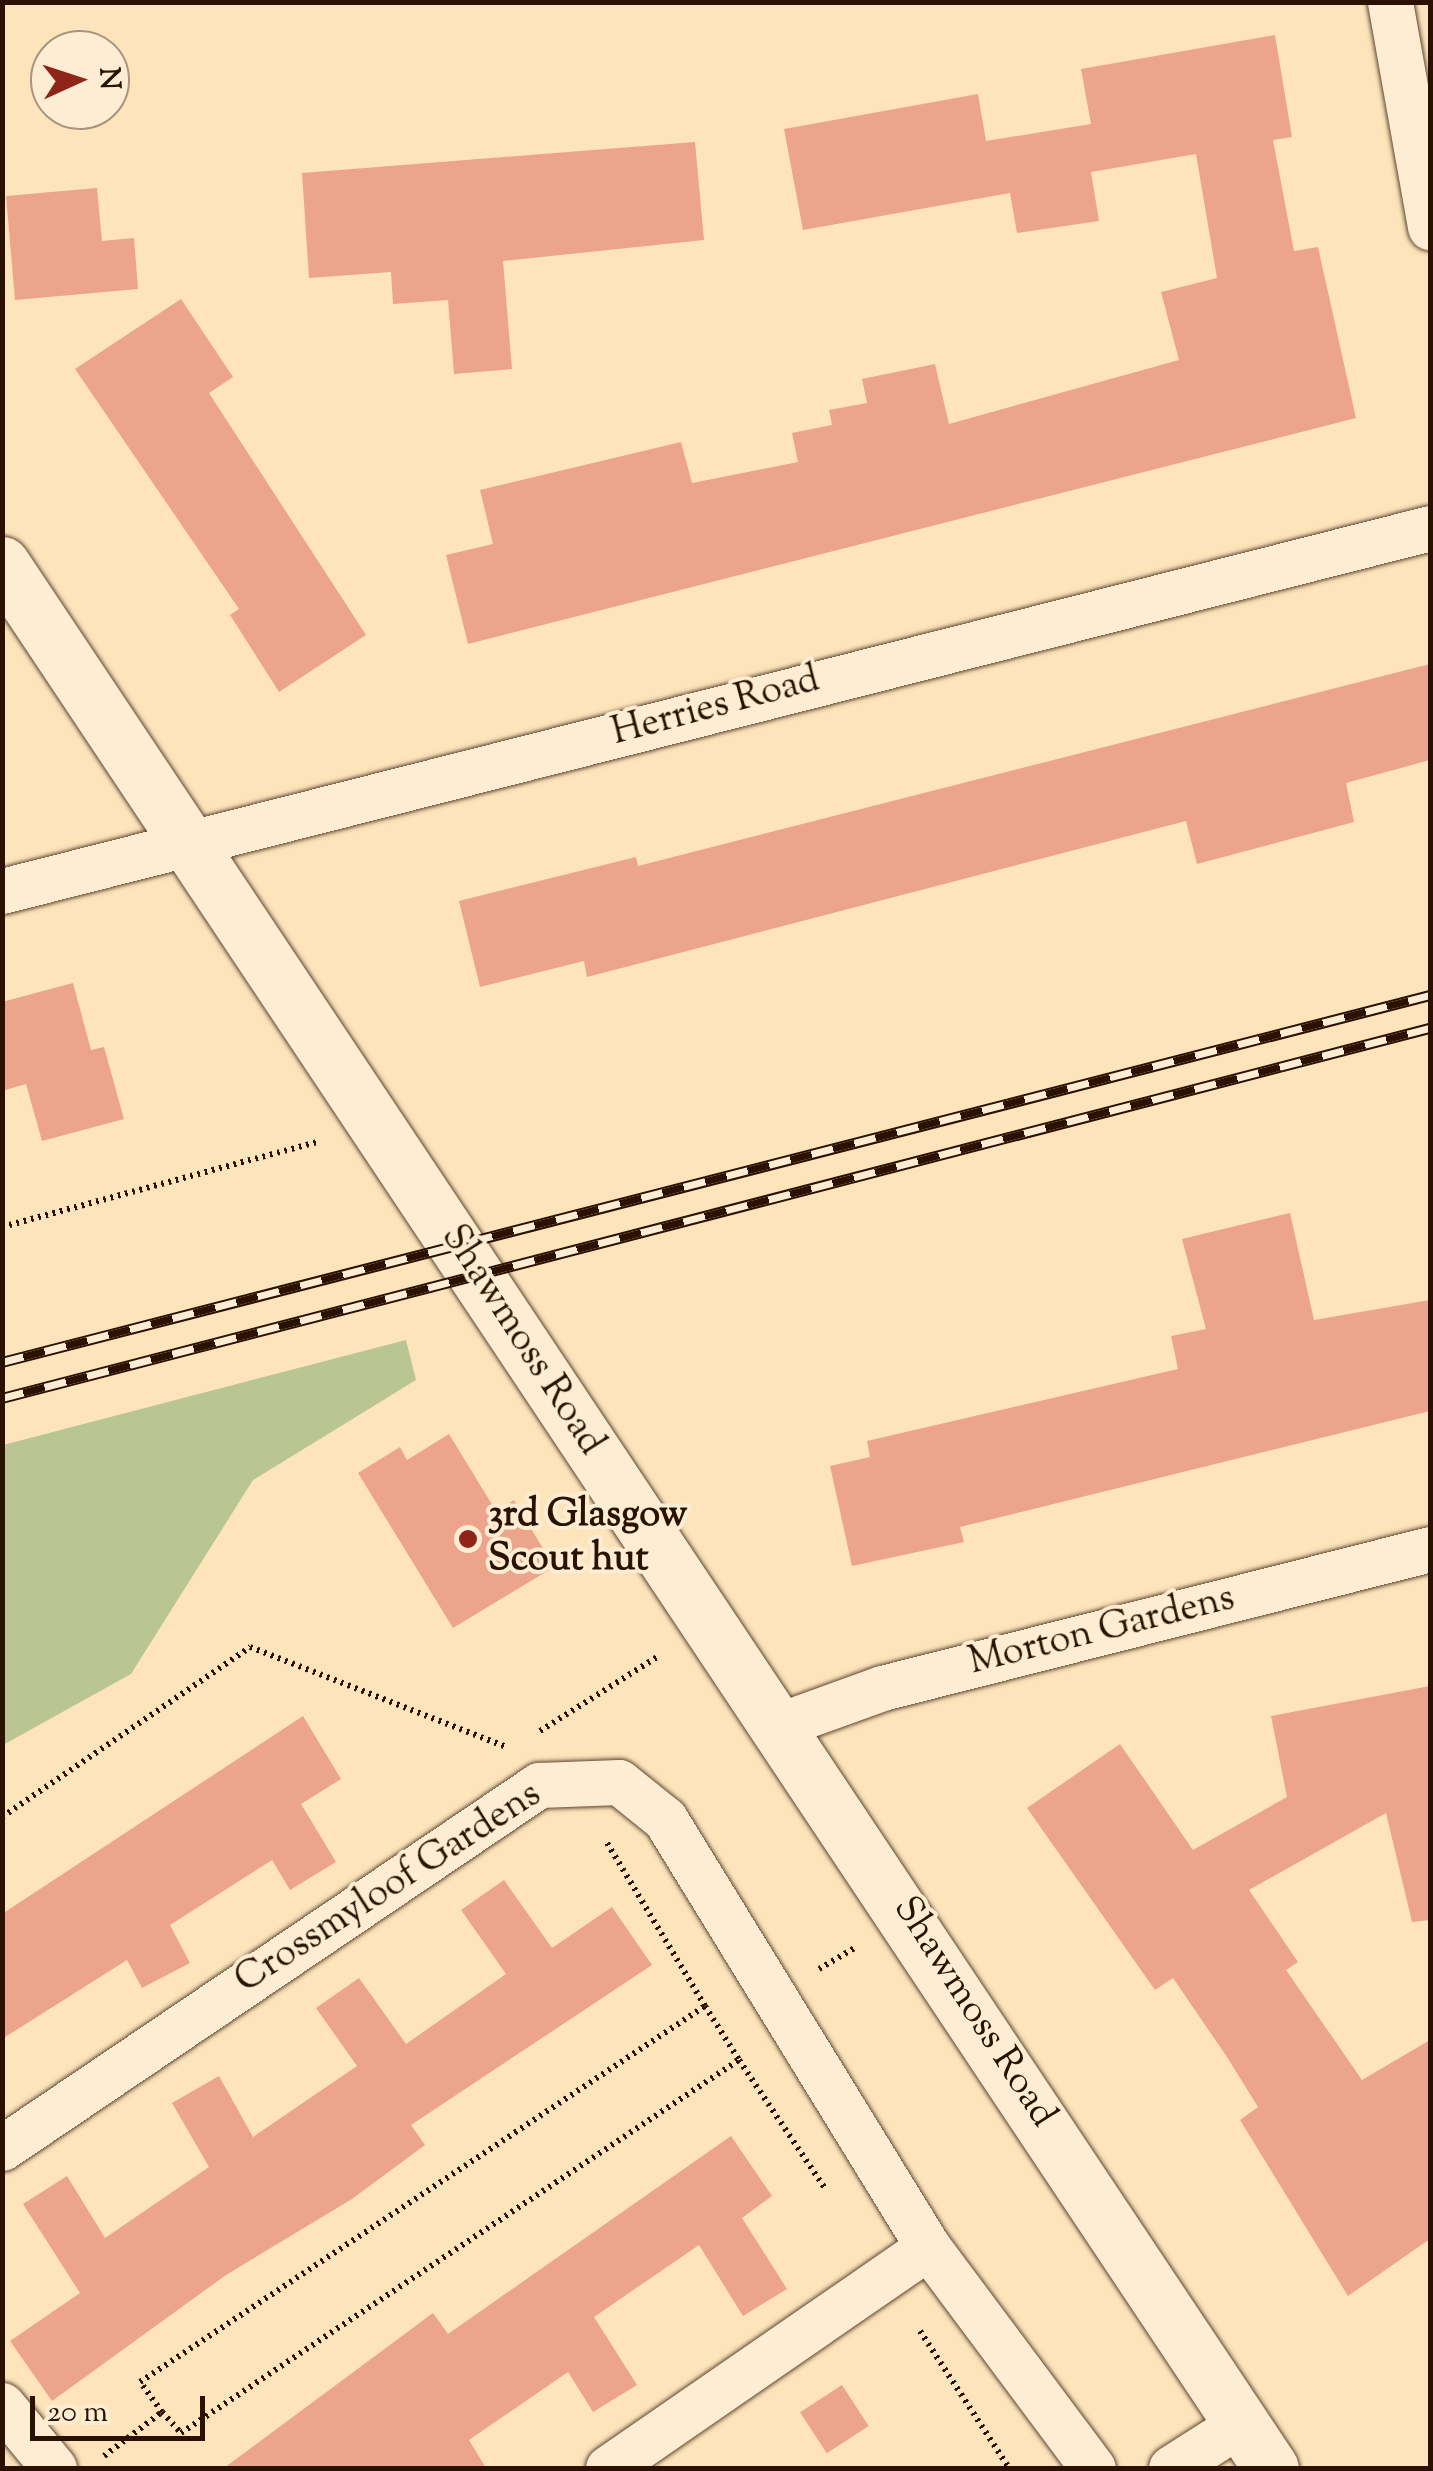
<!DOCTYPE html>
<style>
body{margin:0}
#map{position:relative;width:1433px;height:2471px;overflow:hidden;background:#fde4bb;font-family:"Sorts Mill Goudy",serif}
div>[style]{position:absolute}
.green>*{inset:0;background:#bac594}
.building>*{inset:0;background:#eca48b;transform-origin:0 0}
.path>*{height:6px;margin-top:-3px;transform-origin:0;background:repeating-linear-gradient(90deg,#2a1101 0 2.5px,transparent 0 7.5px)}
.roads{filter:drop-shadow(0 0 2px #5f4630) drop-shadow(0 0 2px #5f4630)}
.minor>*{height:45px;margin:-22.5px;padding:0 22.5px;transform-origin:22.5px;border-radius:22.5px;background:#feedd3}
.tertiary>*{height:55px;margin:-27.5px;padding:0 27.5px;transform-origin:27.5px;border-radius:27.5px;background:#feedd3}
.rail>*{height:11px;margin-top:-5.5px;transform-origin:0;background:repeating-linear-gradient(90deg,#feedd3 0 22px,#2a1101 0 44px);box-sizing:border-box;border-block:2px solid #2a1101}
.dots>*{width:28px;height:28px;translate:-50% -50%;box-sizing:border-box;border:5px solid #feedd3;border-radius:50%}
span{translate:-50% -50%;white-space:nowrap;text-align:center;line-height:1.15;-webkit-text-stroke:8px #feedd3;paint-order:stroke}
.street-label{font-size:38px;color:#2a1101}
.poi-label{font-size:38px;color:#2a1101;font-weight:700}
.left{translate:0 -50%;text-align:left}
.frame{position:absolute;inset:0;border:5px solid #2a1101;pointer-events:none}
.north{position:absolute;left:30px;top:30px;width:100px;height:100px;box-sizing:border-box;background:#feedd3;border:2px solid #a9957f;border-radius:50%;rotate:87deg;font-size:28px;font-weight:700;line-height:40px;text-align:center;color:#2a1101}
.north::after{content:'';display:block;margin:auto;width:35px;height:45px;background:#8f2418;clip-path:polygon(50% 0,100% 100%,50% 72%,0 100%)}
.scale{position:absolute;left:30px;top:2396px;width:175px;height:45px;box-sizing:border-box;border:5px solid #2a1101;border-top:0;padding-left:12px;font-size:30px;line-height:35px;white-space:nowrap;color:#2a1101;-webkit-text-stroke:8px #feedd3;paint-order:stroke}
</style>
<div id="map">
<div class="green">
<i style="clip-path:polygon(406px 1340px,416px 1380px,253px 1480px,131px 1674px,3px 1745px,3px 1445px)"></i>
</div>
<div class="building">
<i style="clip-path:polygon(1275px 35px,1292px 137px,1273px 140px,1294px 251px,1318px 247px,1356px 418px,468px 644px,446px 555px,493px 544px,480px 490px,681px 442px,692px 483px,798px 462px,792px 433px,832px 425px,829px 410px,867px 403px,862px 379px,935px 364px,949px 424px,1179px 360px,1161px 292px,1217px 278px,1196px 154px,1091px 172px,1099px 221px,1017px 233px,1010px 193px,803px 230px,784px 129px,978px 94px,986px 141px,1091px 124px,1081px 69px)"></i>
<i style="clip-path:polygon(695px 142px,704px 240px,503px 261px,512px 369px,454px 374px,448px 300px,393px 304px,391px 272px,309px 278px,302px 173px)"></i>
<i style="clip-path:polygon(97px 188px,102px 241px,134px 238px,138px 289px,15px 300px,6px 196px)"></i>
<i style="clip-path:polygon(181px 299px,233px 377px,209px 393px,366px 635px,279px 692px,230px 615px,239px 609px,75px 369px)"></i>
<i style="clip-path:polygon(1430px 664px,1430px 760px,1346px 783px,1354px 822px,1197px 864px,1186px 821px,587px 977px,584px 961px,480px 987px,459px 901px,636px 857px,638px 866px)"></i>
<i style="clip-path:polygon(73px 983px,91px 1050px,104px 1047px,124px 1119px,42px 1141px,26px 1084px,2px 1091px,2px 1002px)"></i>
<i style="clip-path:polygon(1290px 1213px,1314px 1320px,1430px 1300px,1430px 1411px,960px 1527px,964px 1542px,852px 1566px,830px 1466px,870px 1457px,867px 1441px,1178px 1369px,1171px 1336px,1206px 1329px,1182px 1239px)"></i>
<i style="clip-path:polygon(449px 1434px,496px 1511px,514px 1500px,554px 1567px,453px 1628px,358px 1473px,400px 1447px,407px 1460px)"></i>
<i style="clip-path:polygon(1430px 1686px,1430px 1920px,1412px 1922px,1386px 1813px,1249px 1890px,1298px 1962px,1286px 1970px,1362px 2080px,1430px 2040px,1430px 2239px,1348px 2296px,1240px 2120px,1258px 2107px,1227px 2057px,1173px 1978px,1155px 1990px,1027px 1808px,1120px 1744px,1193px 1850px,1287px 1797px,1271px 1716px)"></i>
<i style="clip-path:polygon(303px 1716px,341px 1779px,301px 1804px,336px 1862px,290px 1890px,272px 1860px,170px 1925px,190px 1963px,142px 1988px,127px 1960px,2px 2039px,2px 1914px)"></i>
<i style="clip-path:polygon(504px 1880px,552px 1948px,612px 1907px,652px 1965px,411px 2125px,425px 2145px,352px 2199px,226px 2275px,52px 2401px,10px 2341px,80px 2293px,23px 2204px,67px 2176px,105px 2238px,209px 2167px,172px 2103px,219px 2076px,253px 2137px,357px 2066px,316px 2008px,359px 1978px,406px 2044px,506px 1974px,461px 1910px)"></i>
<i style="clip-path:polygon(731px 2136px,772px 2196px,742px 2218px,787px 2289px,743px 2316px,699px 2245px,594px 2317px,637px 2385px,593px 2412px,568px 2372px,469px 2440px,486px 2468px,224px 2468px,433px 2313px,448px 2334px)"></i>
<i style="left:842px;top:2385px;width:49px;height:50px;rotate:57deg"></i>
</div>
<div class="path">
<i style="left:2px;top:1227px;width:329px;rotate:-15.1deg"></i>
<i style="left:540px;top:1731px;width:142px;rotate:-32.3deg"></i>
<i style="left:2px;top:1817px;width:301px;rotate:-34.4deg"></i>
<i style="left:250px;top:1647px;width:275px;rotate:21.3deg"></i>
<i style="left:819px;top:1969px;width:43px;rotate:-30.7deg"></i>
<i style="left:705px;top:2006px;width:64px;rotate:57.8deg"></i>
<i style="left:920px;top:2331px;width:163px;rotate:57deg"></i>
<i style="left:162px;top:2412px;width:28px;rotate:48deg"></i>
<i style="left:181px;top:2433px;width:671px;rotate:-33.76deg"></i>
<i style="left:739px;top:2060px;width:153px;rotate:56.2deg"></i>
<i style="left:104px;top:2456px;width:73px;rotate:-37.2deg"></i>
<i style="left:162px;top:2412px;width:37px;rotate:-126deg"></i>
<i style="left:140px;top:2382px;width:679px;rotate:-33.64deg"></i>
<i style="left:705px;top:2006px;width:190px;rotate:-121deg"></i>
</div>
<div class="roads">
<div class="minor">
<i style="left:1390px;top:2px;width:229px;rotate:79.9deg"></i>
<i style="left:2px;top:891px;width:1473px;rotate:-14.26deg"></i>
<i style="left:777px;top:1726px;width:112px;rotate:-19.9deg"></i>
<i style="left:882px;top:1688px;width:565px;rotate:-14.23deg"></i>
<i style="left:2px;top:2148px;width:648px;rotate:-34.06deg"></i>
<i style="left:539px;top:1785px;width:80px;rotate:-2.1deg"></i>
<i style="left:619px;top:1782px;width:59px;rotate:38.8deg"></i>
<i style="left:665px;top:1819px;width:502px;rotate:58.43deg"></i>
<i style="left:928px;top:2247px;width:276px;rotate:53.3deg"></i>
<i style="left:2px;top:2405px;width:82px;rotate:50.5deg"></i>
<i style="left:608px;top:2468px;width:389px;rotate:-34.6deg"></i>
<i style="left:1171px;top:2468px;width:82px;rotate:-32.5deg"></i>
</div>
<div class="tertiary">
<i style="left:2px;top:564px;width:2288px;rotate:56.32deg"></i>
</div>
</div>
<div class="rail">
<i style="left:2px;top:1362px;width:1474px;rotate:-14.41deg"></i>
<i style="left:2px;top:1398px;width:1475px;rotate:-14.53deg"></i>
</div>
<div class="dots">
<i style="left:468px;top:1539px;background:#8f2418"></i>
</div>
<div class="street-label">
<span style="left:716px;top:708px;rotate:-15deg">Herries Road</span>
<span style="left:521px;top:1341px;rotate:57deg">Shawmoss Road</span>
<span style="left:1102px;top:1632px;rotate:-14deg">Morton Gardens</span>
<span style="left:389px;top:1889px;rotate:-33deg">Crossmyloof Gardens</span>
<span style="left:973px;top:2013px;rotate:57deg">Shawmoss Road</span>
</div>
<div class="poi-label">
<span class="left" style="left:488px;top:1539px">3rd Glasgow<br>Scout hut</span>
</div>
<div class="frame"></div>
<div class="north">N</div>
<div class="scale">20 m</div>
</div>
